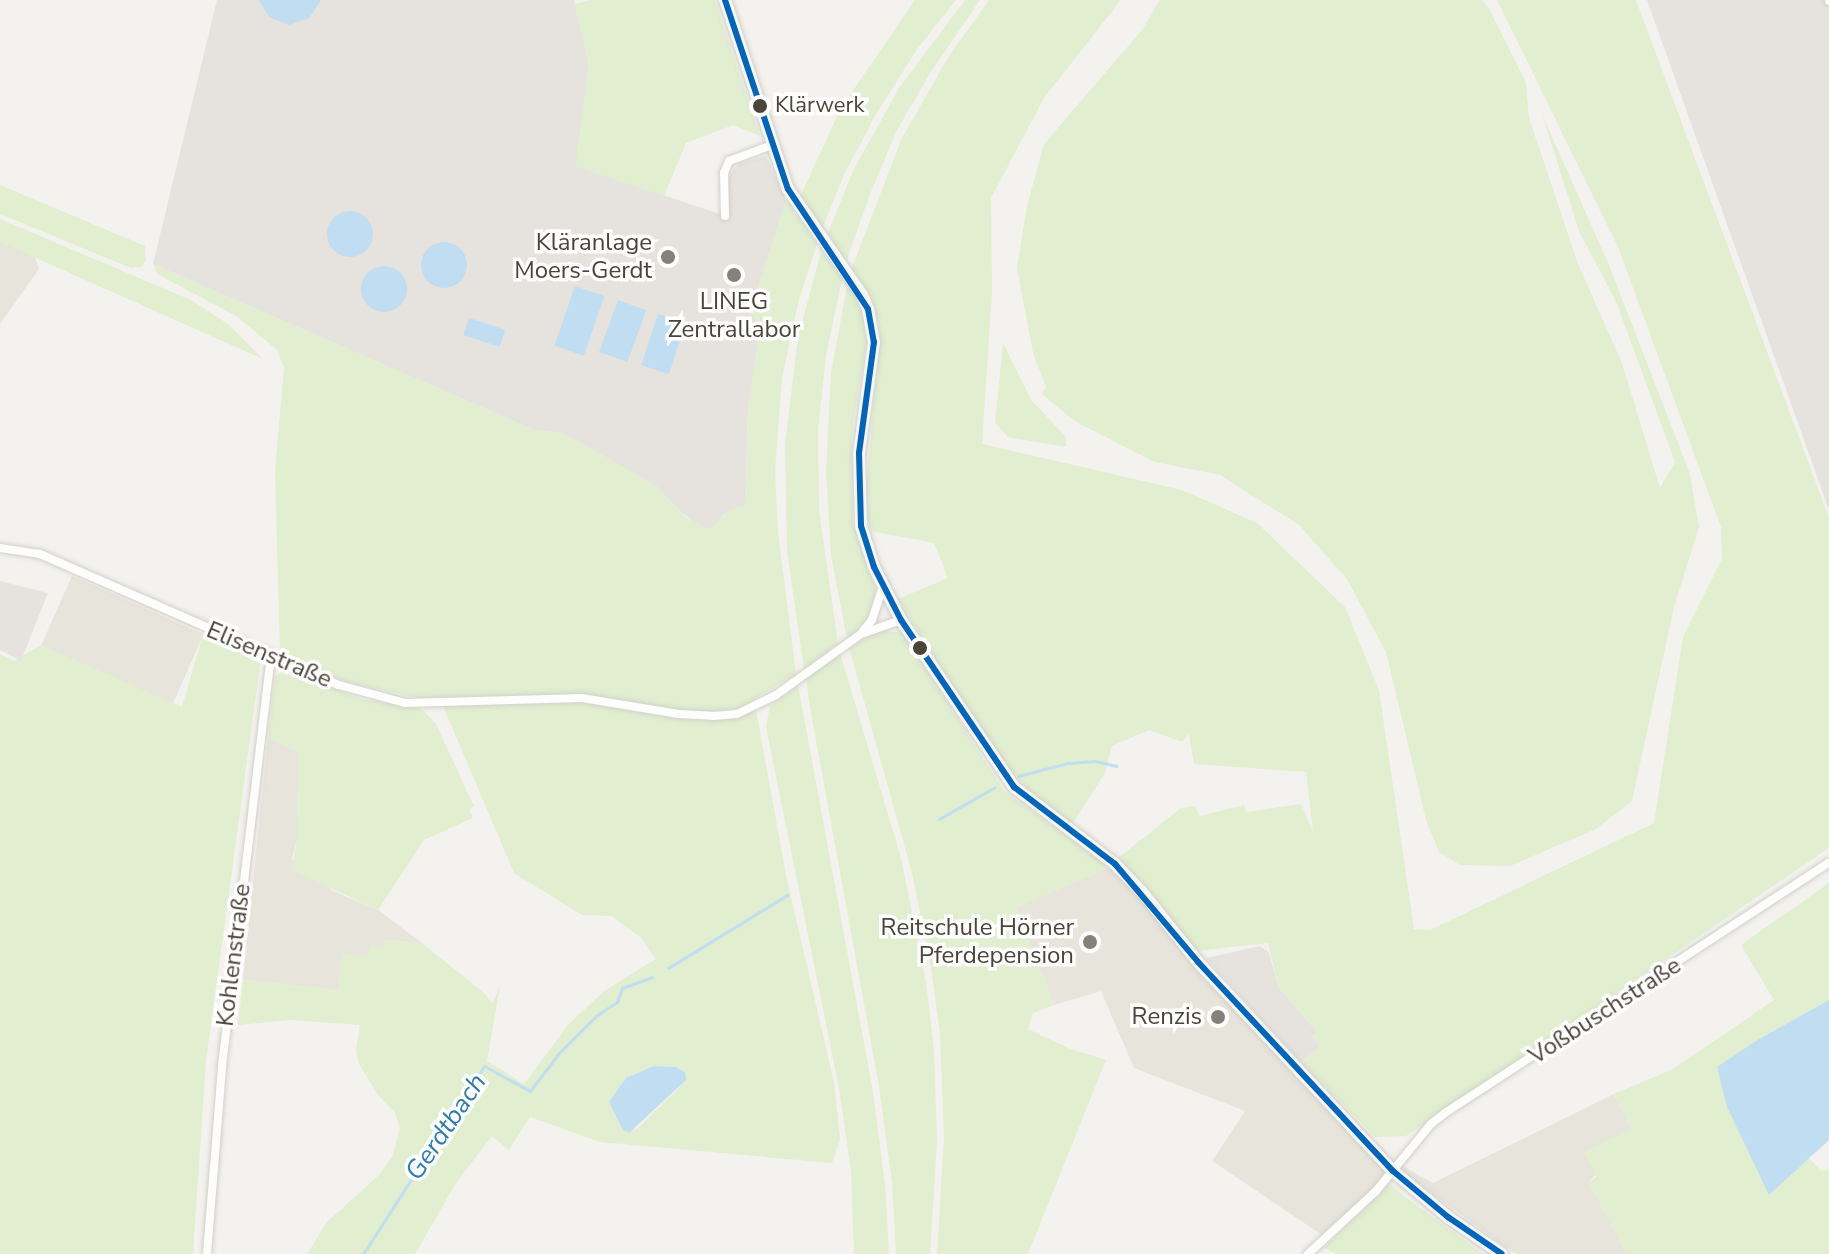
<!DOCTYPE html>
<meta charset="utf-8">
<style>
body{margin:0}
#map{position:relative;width:1829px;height:1254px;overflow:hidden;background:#f4f2ee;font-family:"Nunito Sans",sans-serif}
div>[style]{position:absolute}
.residential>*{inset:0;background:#e7e4dc;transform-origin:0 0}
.industrial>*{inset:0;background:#e6e2de}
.green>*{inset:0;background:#e1eecf}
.parking>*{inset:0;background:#e6e3df;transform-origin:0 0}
.water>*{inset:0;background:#c0ddf1;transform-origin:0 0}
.round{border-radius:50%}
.stream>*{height:3px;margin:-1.5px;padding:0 1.5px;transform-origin:1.5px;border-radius:1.5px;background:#c0ddf1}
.roads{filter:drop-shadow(0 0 2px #d2d0cb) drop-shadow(0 0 2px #d2d0cb)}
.street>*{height:8px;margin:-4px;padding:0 4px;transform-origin:4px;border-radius:4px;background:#fdfdfc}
.secondary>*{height:12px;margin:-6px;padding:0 6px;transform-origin:6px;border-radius:6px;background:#f7f6f1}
.bus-1>*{height:6px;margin:-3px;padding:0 3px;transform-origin:3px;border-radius:3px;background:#0065bd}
.dots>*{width:22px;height:22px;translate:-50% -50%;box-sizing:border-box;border:4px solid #fff;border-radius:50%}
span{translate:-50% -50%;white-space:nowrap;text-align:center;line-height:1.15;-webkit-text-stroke:7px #fff;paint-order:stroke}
.bus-label{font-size:22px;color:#4b4439}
.left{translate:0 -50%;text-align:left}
.poi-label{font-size:24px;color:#4b4439}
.right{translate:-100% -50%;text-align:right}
.street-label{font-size:24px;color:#4b4439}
.water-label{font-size:26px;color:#2e7ab2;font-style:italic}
</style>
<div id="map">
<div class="residential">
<i style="clip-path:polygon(0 237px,33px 252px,39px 269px,0 324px)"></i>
<i style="left:72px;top:576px;width:144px;height:76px;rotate:24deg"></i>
<i style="clip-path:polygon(268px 738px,298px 751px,297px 839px,292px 859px,333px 891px,378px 910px,422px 943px,385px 940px,385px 949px,368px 957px,338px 990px,243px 980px)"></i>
<i style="clip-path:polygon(1113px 866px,1353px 1138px,1433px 1183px,1614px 1094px,1632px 1129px,1589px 1182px,1627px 1254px,1516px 1254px,1395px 1167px,1322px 1235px,1212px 1161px,1245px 1111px,1134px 1068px,1101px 991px,1054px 1005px,1016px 907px)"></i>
</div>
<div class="industrial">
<i style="clip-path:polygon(217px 0,574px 0,589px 65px,576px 166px,729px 217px,728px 180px,733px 170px,740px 163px,766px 156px,786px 201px,751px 309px,759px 336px,748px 410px,745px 506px,724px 514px,713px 528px,705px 530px,680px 511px,656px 486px,563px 433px,534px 430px,153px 264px)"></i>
<i style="clip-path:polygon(1647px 0,1829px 0,1829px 510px)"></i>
</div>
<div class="green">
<i style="clip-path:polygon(591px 0,715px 0,760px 136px,733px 125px,686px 143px,664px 196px,575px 166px,589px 65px,574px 4px)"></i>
<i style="clip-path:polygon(915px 0,956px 0,918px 48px,876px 114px,844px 175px,822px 229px,800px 197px,841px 108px)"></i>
<i style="clip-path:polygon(965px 0,980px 0,929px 75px,897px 130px,870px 194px,846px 262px,827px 235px,854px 169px,899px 88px)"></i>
<i style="clip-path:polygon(989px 0,1121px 0,1044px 98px,991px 198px,992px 293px,982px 444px,1182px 490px,1257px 523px,1345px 607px,1379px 690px,1414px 929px,1430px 930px,1654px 823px,1683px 637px,1722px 559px,1721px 527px,1618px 247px,1497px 0,1636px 0,1829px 518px,1829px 848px,1406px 1136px,1375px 1137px,1301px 1062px,1320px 1046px,1312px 1035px,1317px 1032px,1279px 988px,1268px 943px,1196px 951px,1144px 885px,1117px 859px,1181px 808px,1195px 806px,1200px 816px,1244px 805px,1246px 812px,1301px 804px,1313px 832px,1306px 772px,1194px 764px,1189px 734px,1182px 742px,1149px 730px,1112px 746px,1105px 773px,1072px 824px,1037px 800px,990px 745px,898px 599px,948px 578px,934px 543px,870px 531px,865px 502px,880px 332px,873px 301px,851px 270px,902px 138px,947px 59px)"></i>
<i style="clip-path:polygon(1160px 0,1482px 0,1488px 7px,1526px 83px,1529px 118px,1578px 264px,1622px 363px,1660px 488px,1675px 462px,1617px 304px,1579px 231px,1542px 114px,1609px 265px,1690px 474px,1699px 527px,1674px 607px,1632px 801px,1596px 829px,1510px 866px,1460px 865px,1439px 852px,1426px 820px,1386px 652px,1347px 579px,1299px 525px,1220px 475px,1155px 462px,1076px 422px,1042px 394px,1046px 387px,1033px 353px,1017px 268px,1027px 206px,1044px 144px,1142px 30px)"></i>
<i style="clip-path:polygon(0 185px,145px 246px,146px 261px,141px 267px,131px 268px,0 214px)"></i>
<i style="clip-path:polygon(evenodd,786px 201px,817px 244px,799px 299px,782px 378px,775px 470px,778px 532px,796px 674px,754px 699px,787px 880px,834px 1082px,840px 1139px,832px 1163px,600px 1142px,530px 1117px,509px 1150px,492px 1136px,456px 1183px,415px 1254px,307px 1254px,327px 1222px,380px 1174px,392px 1157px,400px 1129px,395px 1113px,378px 1095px,359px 1064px,356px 1051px,360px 1025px,291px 1020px,238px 1025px,243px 980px,338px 990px,341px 953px,368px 957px,370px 947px,384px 949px,385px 940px,422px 943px,485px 994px,492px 1004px,500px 986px,487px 1061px,524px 1084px,568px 1025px,604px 991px,656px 959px,641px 938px,612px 916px,582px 915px,514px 873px,440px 699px,427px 700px,346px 682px,280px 653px,275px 470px,284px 368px,277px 350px,238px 317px,157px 274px,153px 264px,534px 430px,563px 433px,656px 486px,686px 517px,710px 530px,730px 509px,745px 506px,748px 410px,759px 336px,751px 309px,786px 201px,654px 1066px,674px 1067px,685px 1072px,680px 1087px,637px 1129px,623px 1130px,610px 1102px,626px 1078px,654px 1066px)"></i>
<i style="clip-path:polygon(0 219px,191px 300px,228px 324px,263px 359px,0 242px)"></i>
<i style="clip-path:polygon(821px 251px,842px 279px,826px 356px,818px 430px,819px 510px,838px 644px,804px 669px,787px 551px,785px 444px,798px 338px)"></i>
<i style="clip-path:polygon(847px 286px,863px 312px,866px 343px,852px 431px,853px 524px,876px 589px,868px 619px,847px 639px,831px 555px,826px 471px,831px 373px)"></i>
<i style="clip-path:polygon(1003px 343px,1032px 401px,1066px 437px,1066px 447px,1008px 437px,995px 423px)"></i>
<i style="clip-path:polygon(881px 630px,903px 633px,1004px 791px,1110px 867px,1016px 908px,1054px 1005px,1033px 1013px,1028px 1029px,1068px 1048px,1106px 1060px,1028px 1254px,937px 1254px,944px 1138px,940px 1035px,931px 967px,912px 873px,849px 647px)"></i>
<i style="clip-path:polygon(203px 635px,261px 659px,206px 1061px,193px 1254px,0 1254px,0 654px,14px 661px,41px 645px,182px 707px)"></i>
<i style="clip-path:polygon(840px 653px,901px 858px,926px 982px,934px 1050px,937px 1142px,930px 1254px,896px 1254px,892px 1183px,879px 1086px,811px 713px,806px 679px)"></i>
<i style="clip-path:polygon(285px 670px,361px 699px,422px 709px,436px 724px,474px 806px,469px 810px,473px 818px,424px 840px,378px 910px,292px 870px,297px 839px,298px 751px,268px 738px,275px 676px)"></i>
<i style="clip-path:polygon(798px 685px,873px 1092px,885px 1185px,889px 1254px,854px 1254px,851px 1171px,839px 1088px,766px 727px,770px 706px)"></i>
<i style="clip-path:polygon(1829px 883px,1829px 1000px,1759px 1039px,1769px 1195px,1809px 1158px,1821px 1171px,1829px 1170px,1829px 1254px,1627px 1254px,1589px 1182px,1596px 1177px,1584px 1152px,1632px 1129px,1614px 1094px,1673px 1069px,1774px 1000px,1741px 945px)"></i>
<i style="clip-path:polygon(1389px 1183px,1404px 1196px,1483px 1254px,1337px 1254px,1324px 1248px)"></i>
</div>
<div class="parking">
<i style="left:650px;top:204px;width:42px;height:25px;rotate:17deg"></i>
<i style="clip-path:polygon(0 581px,48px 593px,21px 661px,0 650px)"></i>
<i style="clip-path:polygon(1260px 946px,1269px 953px,1279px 988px,1317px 1032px,1312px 1036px,1320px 1046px,1301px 1062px,1206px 958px)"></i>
</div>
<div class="water">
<i style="clip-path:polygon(259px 0,321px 0,309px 18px,289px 25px,269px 17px)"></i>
<i class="round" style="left:327px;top:211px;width:46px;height:46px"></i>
<i class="round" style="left:421px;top:242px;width:46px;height:46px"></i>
<i class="round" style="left:361px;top:266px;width:46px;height:46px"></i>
<i style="left:575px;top:286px;width:31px;height:63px;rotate:19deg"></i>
<i style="left:618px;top:300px;width:30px;height:55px;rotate:20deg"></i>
<i style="left:658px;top:314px;width:29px;height:54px;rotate:18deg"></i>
<i style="left:469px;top:318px;width:38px;height:18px;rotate:18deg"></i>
<i style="clip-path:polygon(1829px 1000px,1829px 1140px,1769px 1195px,1727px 1107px,1717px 1067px,1759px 1039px)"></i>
<i style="clip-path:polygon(654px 1066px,675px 1067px,685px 1072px,686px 1080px,629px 1133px,623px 1130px,609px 1102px,626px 1078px)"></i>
</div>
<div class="stream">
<i style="left:1018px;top:776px;width:52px;rotate:-14.6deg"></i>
<i style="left:1068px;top:763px;width:27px;rotate:-4deg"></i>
<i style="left:1095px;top:761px;width:22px;rotate:13deg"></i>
<i style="left:939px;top:819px;width:64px;rotate:-29.7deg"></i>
<i style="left:668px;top:968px;width:140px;rotate:-31.5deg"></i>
<i style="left:363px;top:1254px;width:224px;rotate:-57.2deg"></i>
<i style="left:484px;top:1066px;width:52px;rotate:28.5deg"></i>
<i style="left:530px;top:1091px;width:48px;rotate:-52.7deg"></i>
<i style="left:559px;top:1053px;width:52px;rotate:-45deg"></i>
<i style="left:596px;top:1016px;width:25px;rotate:-34deg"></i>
<i style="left:617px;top:1002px;width:15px;rotate:-70deg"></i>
<i style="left:622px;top:988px;width:32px;rotate:-20deg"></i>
</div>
<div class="roads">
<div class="street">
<i style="left:1829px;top:0;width:1px;rotate:90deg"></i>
<i style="left:725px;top:216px;width:43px;rotate:-91.3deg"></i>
<i style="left:724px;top:173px;width:13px;rotate:-67deg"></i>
<i style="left:729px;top:161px;width:46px;rotate:-20.4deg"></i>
<i style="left:0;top:548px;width:40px;rotate:8.5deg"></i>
<i style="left:40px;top:554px;width:326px;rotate:23.7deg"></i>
<i style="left:339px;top:685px;width:68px;rotate:15.3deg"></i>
<i style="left:405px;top:703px;width:177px;rotate:-1.6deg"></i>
<i style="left:582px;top:698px;width:98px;rotate:9.4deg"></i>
<i style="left:679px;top:714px;width:34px;rotate:3deg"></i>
<i style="left:713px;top:716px;width:24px;rotate:-5deg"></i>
<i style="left:737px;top:714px;width:43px;rotate:-26deg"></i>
<i style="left:776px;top:695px;width:105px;rotate:-35.7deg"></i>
<i style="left:861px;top:634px;width:42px;rotate:-19.3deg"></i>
<i style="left:863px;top:631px;width:14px;rotate:-51deg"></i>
<i style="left:872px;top:620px;width:36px;rotate:-72deg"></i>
<i style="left:207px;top:1254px;width:189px;rotate:-85.4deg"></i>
<i style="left:222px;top:1066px;width:412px;rotate:-83.2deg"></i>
<i style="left:1308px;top:1254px;width:93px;rotate:-42.8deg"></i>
<i style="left:1376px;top:1191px;width:87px;rotate:-50.6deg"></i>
<i style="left:1431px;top:1124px;width:18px;rotate:-38deg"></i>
<i style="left:1445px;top:1113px;width:458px;rotate:-33.1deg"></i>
</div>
<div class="secondary">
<i style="left:725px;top:0;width:199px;rotate:71.6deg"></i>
<i style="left:788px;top:189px;width:129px;rotate:55.1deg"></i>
<i style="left:862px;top:295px;width:15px;rotate:67deg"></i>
<i style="left:868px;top:309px;width:34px;rotate:80deg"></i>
<i style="left:874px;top:342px;width:112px;rotate:97.7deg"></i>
<i style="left:859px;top:453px;width:73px;rotate:88.4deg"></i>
<i style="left:861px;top:526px;width:43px;rotate:72.4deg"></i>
<i style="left:874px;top:567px;width:59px;rotate:63deg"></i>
<i style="left:901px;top:620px;width:202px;rotate:55.9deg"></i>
<i style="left:1014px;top:787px;width:127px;rotate:37.3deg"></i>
<i style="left:1115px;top:864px;width:39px;rotate:46deg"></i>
<i style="left:1142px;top:892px;width:90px;rotate:51.3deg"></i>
<i style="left:1198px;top:962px;width:286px;rotate:47deg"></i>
<i style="left:1393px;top:1171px;width:72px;rotate:39.9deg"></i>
<i style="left:1448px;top:1217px;width:65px;rotate:34.4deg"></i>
</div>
</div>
<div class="bus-1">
<i style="left:725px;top:0;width:199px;rotate:71.6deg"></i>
<i style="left:788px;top:189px;width:144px;rotate:56.3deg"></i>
<i style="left:868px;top:309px;width:34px;rotate:80deg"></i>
<i style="left:874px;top:342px;width:112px;rotate:97.7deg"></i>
<i style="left:859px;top:453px;width:73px;rotate:88.4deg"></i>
<i style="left:861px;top:526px;width:43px;rotate:72.4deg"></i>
<i style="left:874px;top:567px;width:59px;rotate:63deg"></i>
<i style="left:901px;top:620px;width:202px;rotate:55.9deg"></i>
<i style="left:1014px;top:787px;width:127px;rotate:37.3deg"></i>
<i style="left:1115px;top:864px;width:128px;rotate:49.7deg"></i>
<i style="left:1198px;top:962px;width:286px;rotate:47deg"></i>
<i style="left:1393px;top:1171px;width:72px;rotate:39.9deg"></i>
<i style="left:1448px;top:1217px;width:65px;rotate:34.4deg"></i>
</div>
<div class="dots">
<i style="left:760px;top:106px;background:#4b4439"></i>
<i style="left:668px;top:257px;background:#868178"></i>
<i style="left:734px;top:275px;background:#868178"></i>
<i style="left:920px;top:648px;background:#4b4439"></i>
<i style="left:1090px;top:942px;background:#868178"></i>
<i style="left:1218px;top:1017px;background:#868178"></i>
</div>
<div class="bus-label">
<span class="left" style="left:775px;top:106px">Klärwerk</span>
</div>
<div class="poi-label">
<span class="right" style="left:652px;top:257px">Kläranlage<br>Moers-Gerdt</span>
<span style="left:734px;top:316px">LINEG<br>Zentrallabor</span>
<span class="right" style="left:1074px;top:942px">Reitschule Hörner<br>Pferdepension</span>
<span class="right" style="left:1202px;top:1017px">Renzis</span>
</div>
<div class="street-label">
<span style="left:269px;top:655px;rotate:23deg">Elisenstraße</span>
<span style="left:234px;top:955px;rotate:-83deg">Kohlenstraße</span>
<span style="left:1605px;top:1011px;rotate:-33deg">Voßbuschstraße</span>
</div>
<div class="water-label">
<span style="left:446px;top:1127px;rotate:-56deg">Gerdtbach</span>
</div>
</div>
